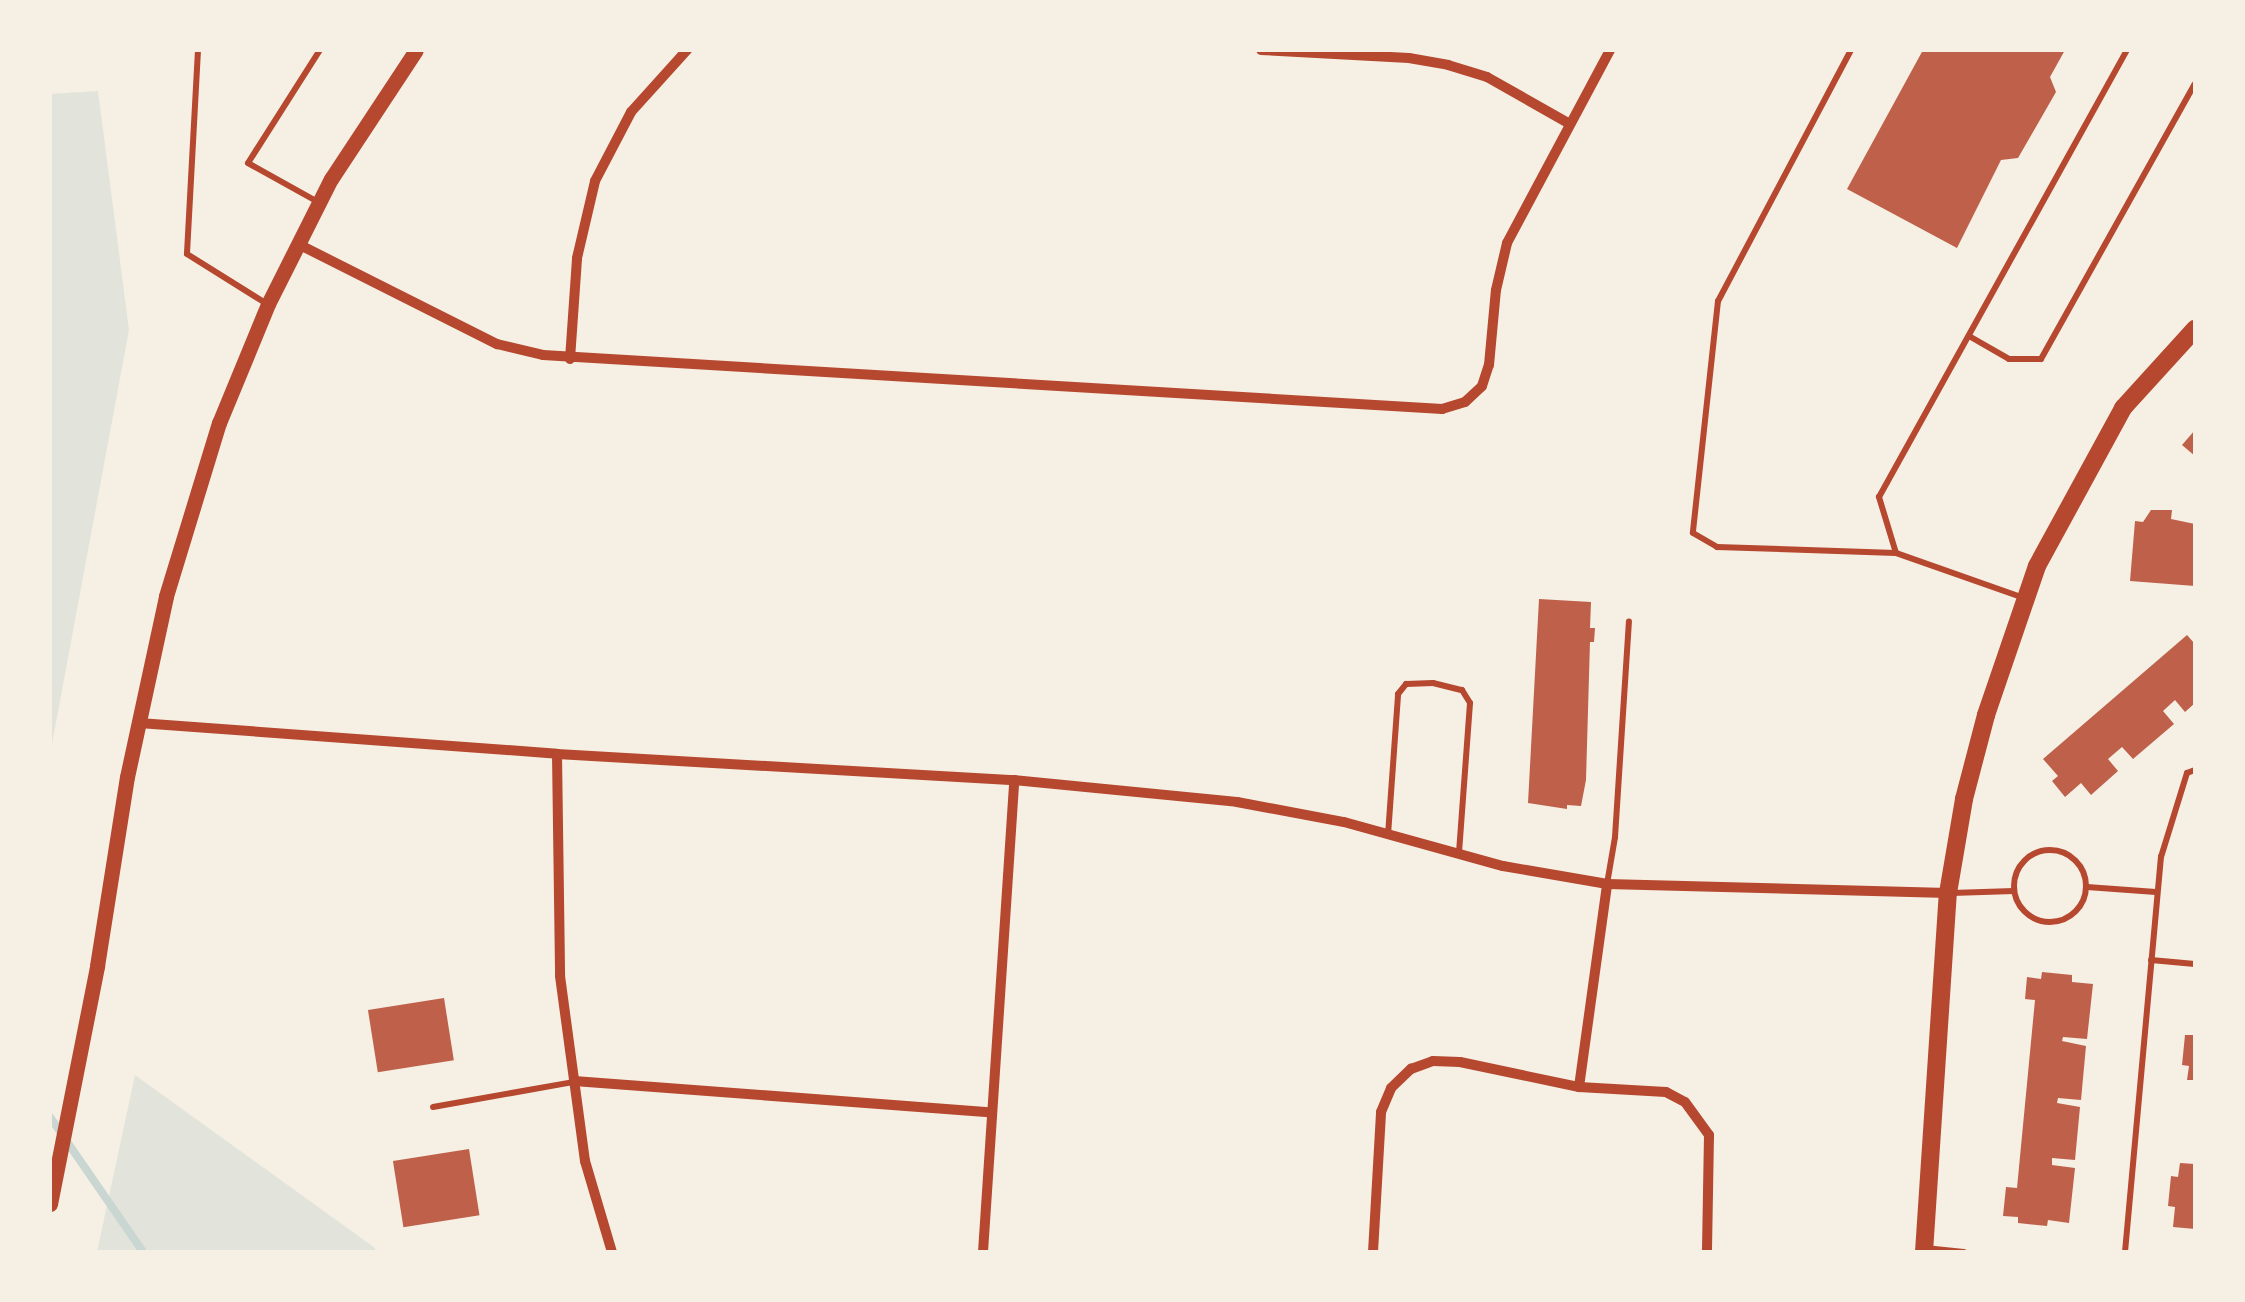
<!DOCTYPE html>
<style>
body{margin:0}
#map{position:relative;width:2245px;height:1302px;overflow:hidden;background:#f6efe4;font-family:Lato,sans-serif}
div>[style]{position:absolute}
.green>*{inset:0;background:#e2e4dc}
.stream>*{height:8px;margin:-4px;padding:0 4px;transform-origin:4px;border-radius:4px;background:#c9d6d2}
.building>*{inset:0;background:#bf614a;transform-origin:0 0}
.service>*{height:6px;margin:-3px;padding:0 3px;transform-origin:3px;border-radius:3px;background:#b5482f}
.service>.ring{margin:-3px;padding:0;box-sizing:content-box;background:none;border:6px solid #b5482f;border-radius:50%}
.minor>*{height:10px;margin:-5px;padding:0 5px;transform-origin:5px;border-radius:5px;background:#b5482f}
.tertiary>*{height:15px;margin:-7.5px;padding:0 7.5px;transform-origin:7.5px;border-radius:7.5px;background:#b5482f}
.secondary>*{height:18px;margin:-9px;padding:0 9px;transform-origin:9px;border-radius:9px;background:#b5482f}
span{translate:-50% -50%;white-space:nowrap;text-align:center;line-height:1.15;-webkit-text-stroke:8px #f6efe4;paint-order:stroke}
.frame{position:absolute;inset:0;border:52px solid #f6efe4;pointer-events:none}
</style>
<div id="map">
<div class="green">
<i style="clip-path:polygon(98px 91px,129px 330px,50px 755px,50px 94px)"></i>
<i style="clip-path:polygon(135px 1075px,375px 1248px,376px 1252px,97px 1252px)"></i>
</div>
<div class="stream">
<i style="left:50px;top:1117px;width:164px;rotate:55.4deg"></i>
</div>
<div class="building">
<i style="clip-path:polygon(1923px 50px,2065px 50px,2050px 77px,2056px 92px,2018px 158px,2001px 160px,1957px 248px,1847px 189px)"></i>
<i style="clip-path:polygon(2195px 430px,2195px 456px,2182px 445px)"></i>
<i style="clip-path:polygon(2151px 510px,2172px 510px,2171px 519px,2195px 524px,2195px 586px,2130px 581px,2135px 521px,2143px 522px)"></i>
<i style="clip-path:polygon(1539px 599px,1591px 602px,1590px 628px,1595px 628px,1594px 642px,1590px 642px,1586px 780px,1581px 806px,1567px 805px,1567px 809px,1528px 803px)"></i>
<i style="clip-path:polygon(2187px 635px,2195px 644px,2195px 703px,2185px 712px,2175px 700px,2163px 711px,2174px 724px,2133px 759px,2122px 747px,2108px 759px,2118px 771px,2091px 795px,2081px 783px,2065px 797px,2052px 781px,2058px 776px,2043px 759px)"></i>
<i style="clip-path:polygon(2042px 972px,2072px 975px,2072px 982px,2093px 984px,2087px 1039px,2063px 1037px,2062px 1041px,2086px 1046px,2081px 1100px,2058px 1098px,2057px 1103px,2080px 1107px,2075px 1160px,2052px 1158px,2052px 1165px,2075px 1168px,2069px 1223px,2048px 1220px,2047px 1226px,2018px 1223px,2018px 1217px,2003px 1216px,2006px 1187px,2017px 1188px,2035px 1000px,2025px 999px,2027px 977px,2041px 979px)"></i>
<i style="left:444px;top:998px;width:63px;height:77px;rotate:81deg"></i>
<i style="clip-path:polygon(2185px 1035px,2195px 1035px,2195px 1080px,2187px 1080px,2189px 1066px,2182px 1065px)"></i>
<i style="left:469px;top:1149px;width:67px;height:77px;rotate:81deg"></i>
<i style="clip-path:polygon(2180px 1163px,2195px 1164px,2195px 1229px,2173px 1227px,2175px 1207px,2168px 1206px,2171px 1176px,2178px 1177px)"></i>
</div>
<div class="service">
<i style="left:198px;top:50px;width:204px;rotate:93.1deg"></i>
<i style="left:187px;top:254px;width:94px;rotate:32deg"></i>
<i style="left:1851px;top:50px;width:284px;rotate:117.9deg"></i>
<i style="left:1718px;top:301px;width:233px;rotate:96.2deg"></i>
<i style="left:1693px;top:533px;width:28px;rotate:30deg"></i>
<i style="left:1717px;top:547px;width:179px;rotate:1.9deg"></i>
<i style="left:318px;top:202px;width:80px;rotate:-150.9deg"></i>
<i style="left:248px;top:163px;width:134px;rotate:-57.5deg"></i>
<i style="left:1969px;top:336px;width:46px;rotate:29.9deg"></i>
<i style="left:2009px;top:359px;width:32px"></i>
<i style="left:2041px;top:359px;width:315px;rotate:-60.8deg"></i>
<i style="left:2024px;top:598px;width:136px;rotate:-160.6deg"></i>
<i style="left:1896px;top:553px;width:59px;rotate:-106.9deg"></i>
<i style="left:1879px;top:497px;width:511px;rotate:-60.98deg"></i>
<i style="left:1388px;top:835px;width:141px;rotate:-85.9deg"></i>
<i style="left:1398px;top:694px;width:13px;rotate:-51deg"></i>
<i style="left:1406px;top:684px;width:27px;rotate:-2deg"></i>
<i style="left:1433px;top:683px;width:30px;rotate:14deg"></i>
<i style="left:1462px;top:690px;width:15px;rotate:58deg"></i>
<i style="left:1470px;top:703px;width:151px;rotate:94.2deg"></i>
<i class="ring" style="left:2014px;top:850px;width:66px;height:66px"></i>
<i style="left:1607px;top:884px;width:48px;rotate:-80.3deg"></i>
<i style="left:1615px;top:837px;width:216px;rotate:-86.3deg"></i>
<i style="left:2087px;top:887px;width:69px;rotate:4.1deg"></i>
<i style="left:1951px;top:893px;width:63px;rotate:-1.8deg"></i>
<i style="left:2151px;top:960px;width:44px;rotate:5.2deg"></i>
<i style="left:433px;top:1107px;width:142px;rotate:-10.1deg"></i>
<i style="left:1925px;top:1248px;width:39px;rotate:6deg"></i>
<i style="left:2125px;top:1252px;width:397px;rotate:-84.8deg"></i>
<i style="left:2161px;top:857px;width:88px;rotate:-72.8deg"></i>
<i style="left:2187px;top:773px;width:9px;rotate:-21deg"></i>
</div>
<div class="minor">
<i style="left:1261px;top:50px;width:148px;rotate:3.1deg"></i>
<i style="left:1409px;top:58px;width:40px;rotate:10deg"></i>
<i style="left:1448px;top:65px;width:41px;rotate:17.1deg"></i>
<i style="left:1487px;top:77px;width:95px;rotate:29.5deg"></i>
<i style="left:298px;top:244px;width:223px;rotate:26.7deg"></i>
<i style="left:497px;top:344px;width:47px;rotate:13.4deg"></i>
<i style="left:543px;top:355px;width:901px;rotate:3.44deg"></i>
<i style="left:1442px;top:409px;width:24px;rotate:-17deg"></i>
<i style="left:1465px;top:402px;width:23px;rotate:-43deg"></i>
<i style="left:1482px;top:386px;width:22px;rotate:-72deg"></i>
<i style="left:1489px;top:365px;width:75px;rotate:-84.7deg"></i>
<i style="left:1496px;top:290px;width:48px;rotate:-76.8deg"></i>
<i style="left:1507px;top:243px;width:219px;rotate:-61.9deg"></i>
<i style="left:570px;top:359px;width:101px;rotate:-86deg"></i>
<i style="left:577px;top:258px;width:79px;rotate:-76.8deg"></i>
<i style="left:595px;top:181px;width:78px;rotate:-62.4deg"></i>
<i style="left:631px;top:112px;width:84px;rotate:-47.9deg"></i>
<i style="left:139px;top:723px;width:419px;rotate:4.2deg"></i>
<i style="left:557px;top:754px;width:458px;rotate:3.3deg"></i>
<i style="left:1014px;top:780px;width:224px;rotate:5.6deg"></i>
<i style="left:1237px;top:802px;width:109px;rotate:10.6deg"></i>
<i style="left:1344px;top:822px;width:165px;rotate:15.5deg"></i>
<i style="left:1503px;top:866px;width:106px;rotate:9.8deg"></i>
<i style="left:1607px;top:884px;width:341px;rotate:1.5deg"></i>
<i style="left:557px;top:754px;width:222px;rotate:89.2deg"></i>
<i style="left:560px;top:976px;width:187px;rotate:82.3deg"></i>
<i style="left:585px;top:1161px;width:95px;rotate:73.5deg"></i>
<i style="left:574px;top:1081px;width:416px;rotate:4.3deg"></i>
<i style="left:1579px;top:1087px;width:205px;rotate:-82.1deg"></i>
<i style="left:983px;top:1252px;width:473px;rotate:-86.2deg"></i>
<i style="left:1373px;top:1252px;width:140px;rotate:-86.7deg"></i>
<i style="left:1381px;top:1112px;width:26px;rotate:-67deg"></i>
<i style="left:1391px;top:1088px;width:28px;rotate:-44deg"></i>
<i style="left:1411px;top:1069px;width:23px;rotate:-20deg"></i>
<i style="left:1433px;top:1061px;width:27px;rotate:2deg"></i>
<i style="left:1460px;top:1062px;width:122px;rotate:11.9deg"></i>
<i style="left:1579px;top:1087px;width:87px;rotate:3.3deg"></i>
<i style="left:1666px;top:1092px;width:21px;rotate:28deg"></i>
<i style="left:1685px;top:1102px;width:41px;rotate:54deg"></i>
<i style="left:1709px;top:1135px;width:117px;rotate:91deg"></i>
</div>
<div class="tertiary">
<i style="left:50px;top:1204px;width:243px;rotate:-78.8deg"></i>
<i style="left:97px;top:966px;width:191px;rotate:-81deg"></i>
<i style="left:127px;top:777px;width:185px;rotate:-77.8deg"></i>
<i style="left:166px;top:596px;width:181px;rotate:-73deg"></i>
<i style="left:219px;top:423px;width:129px;rotate:-67.6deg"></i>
<i style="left:268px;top:304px;width:140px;rotate:-63.3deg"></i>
<i style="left:331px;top:179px;width:154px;rotate:-56.6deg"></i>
</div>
<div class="secondary">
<i style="left:1924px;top:1252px;width:360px;rotate:-86.2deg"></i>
<i style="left:1948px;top:893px;width:95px;rotate:-80.3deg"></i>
<i style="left:1964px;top:799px;width:87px;rotate:-75.3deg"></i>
<i style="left:1986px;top:715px;width:157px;rotate:-71.1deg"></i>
<i style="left:2037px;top:566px;width:180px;rotate:-61.4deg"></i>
<i style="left:2123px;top:408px;width:107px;rotate:-47.7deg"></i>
</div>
<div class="frame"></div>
</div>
